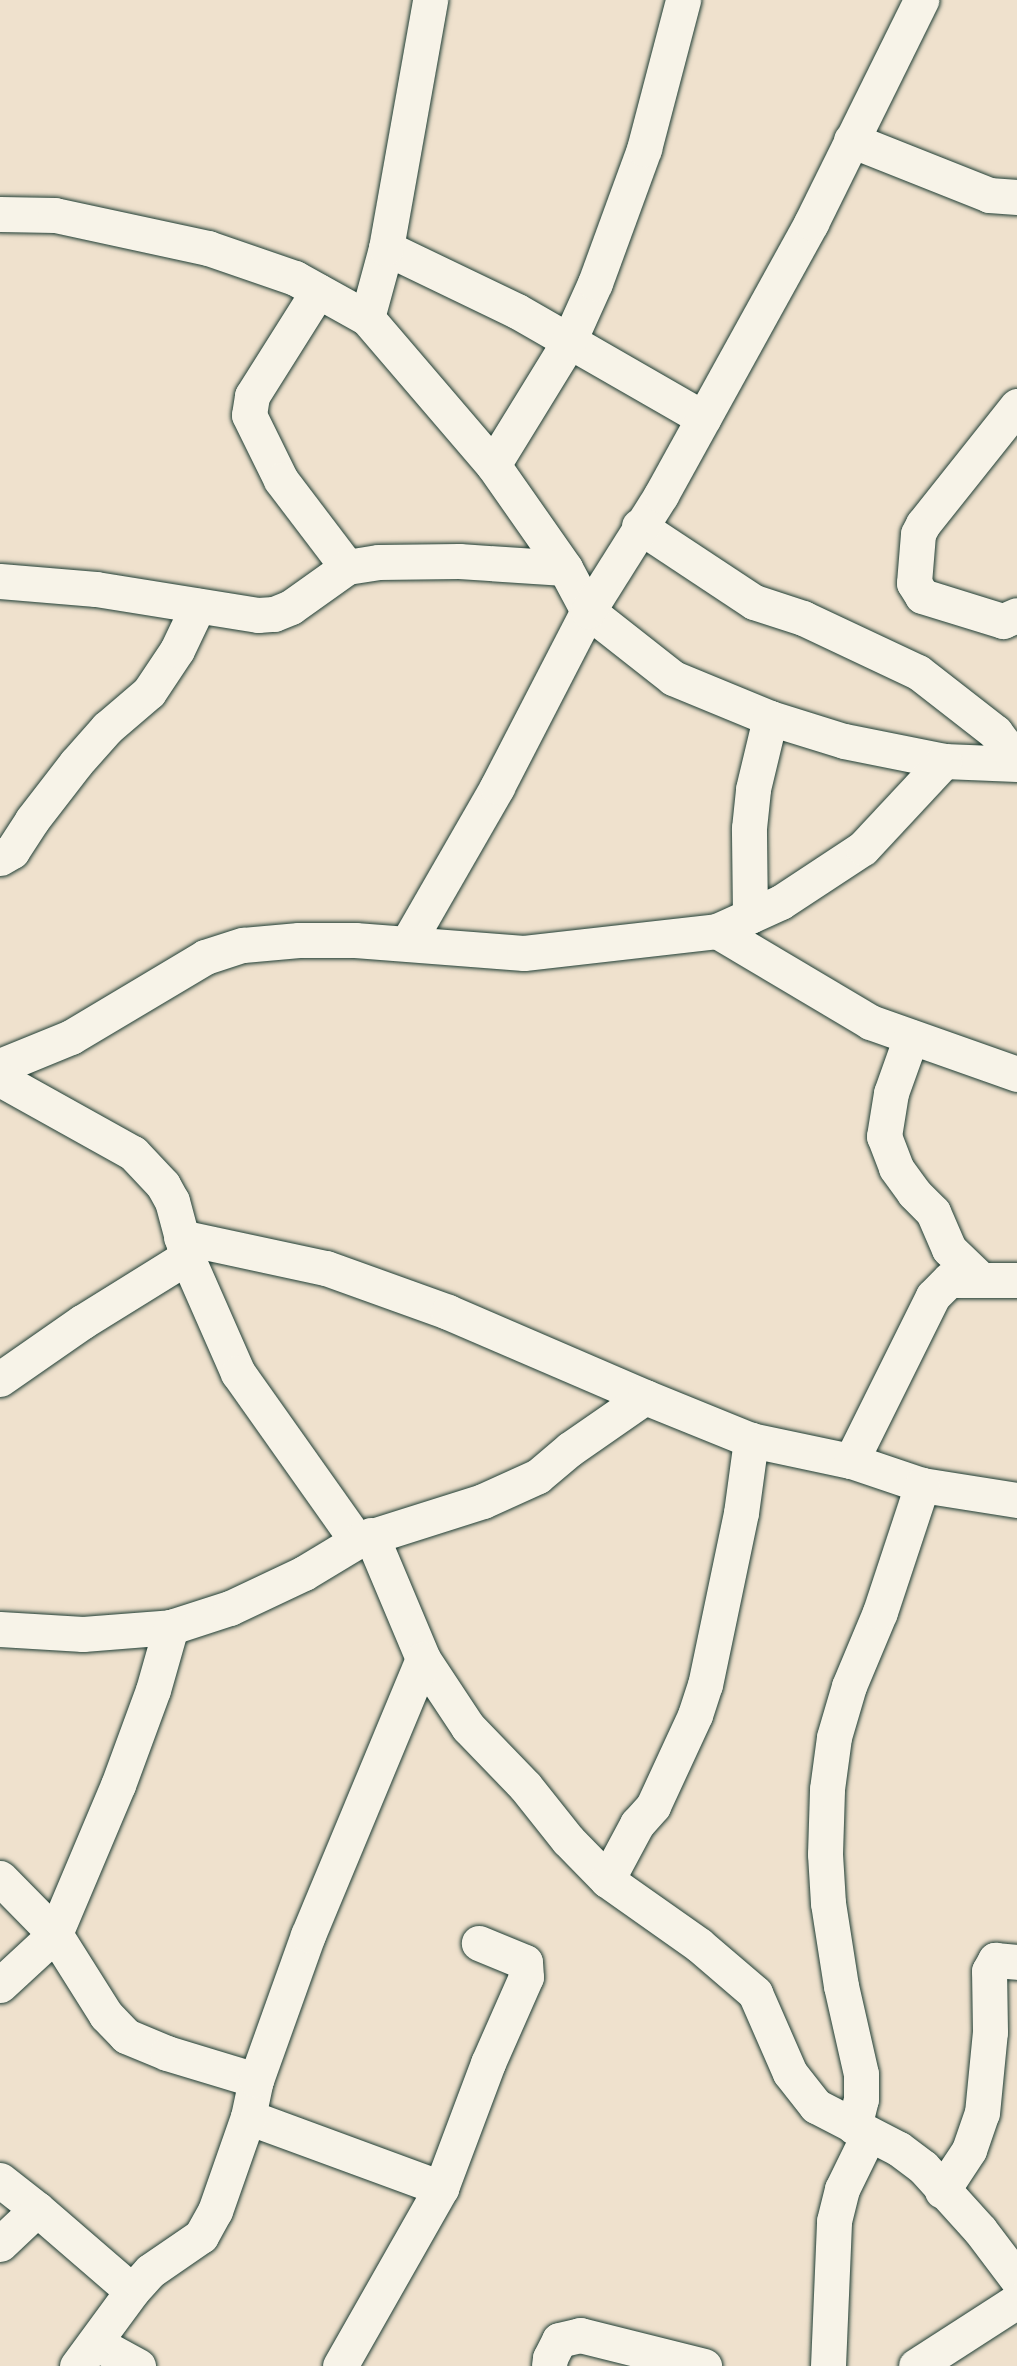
<!DOCTYPE html>
<style>
body{margin:0}
#map{position:relative;width:1017px;height:2366px;overflow:hidden;background:#efe1cd;font-family:"Playpen Sans",sans-serif}
div>[style]{position:absolute}
.roads{filter:drop-shadow(0 0 2px #1f3d34) drop-shadow(0 0 2px #1f3d34)}
.minor>*{height:35px;margin:-17.5px;padding:0 17.5px;transform-origin:17.5px;border-radius:17.5px;background:#f7f3e8}
span{translate:-50% -50%;white-space:nowrap;text-align:center;line-height:1.15;-webkit-text-stroke:5px #f7f3e8;paint-order:stroke}
</style>
<div id="map">
<div class="roads">
<div class="minor">
<i style="left:851px;top:140px;width:149px;rotate:21.7deg"></i>
<i style="left:989px;top:195px;width:28px;rotate:4deg"></i>
<i style="left:0;top:214px;width:55px;rotate:1deg"></i>
<i style="left:55px;top:215px;width:157px;rotate:12.2deg"></i>
<i style="left:208px;top:248px;width:92px;rotate:19deg"></i>
<i style="left:295px;top:278px;width:82px;rotate:29.1deg"></i>
<i style="left:367px;top:318px;width:194px;rotate:49.4deg"></i>
<i style="left:493px;top:465px;width:126px;rotate:55deg"></i>
<i style="left:565px;top:568px;width:49px;rotate:61.9deg"></i>
<i style="left:588px;top:611px;width:108px;rotate:38.2deg"></i>
<i style="left:673px;top:678px;width:105px;rotate:22.4deg"></i>
<i style="left:770px;top:718px;width:77px;rotate:17.3deg"></i>
<i style="left:844px;top:741px;width:102px;rotate:11.3deg"></i>
<i style="left:944px;top:761px;width:73px;rotate:2.4deg"></i>
<i style="left:386px;top:248px;width:145px;rotate:25.7deg"></i>
<i style="left:517px;top:311px;width:215px;rotate:29.9deg"></i>
<i style="left:318px;top:291px;width:124px;rotate:122.2deg"></i>
<i style="left:252px;top:396px;width:19px;rotate:99deg"></i>
<i style="left:249px;top:415px;width:72px;rotate:63.8deg"></i>
<i style="left:281px;top:480px;width:109px;rotate:52.8deg"></i>
<i style="left:367px;top:318px;width:73px;rotate:-74.8deg"></i>
<i style="left:386px;top:248px;width:252px;rotate:-79.9deg"></i>
<i style="left:1017px;top:406px;width:151px;rotate:128.5deg"></i>
<i style="left:923px;top:524px;width:11px;rotate:117deg"></i>
<i style="left:918px;top:534px;width:49px;rotate:94.7deg"></i>
<i style="left:914px;top:583px;width:15px;rotate:58deg"></i>
<i style="left:922px;top:596px;width:85px;rotate:17.2deg"></i>
<i style="left:1003px;top:621px;width:15px;rotate:-23deg"></i>
<i style="left:493px;top:465px;width:143px;rotate:-58.4deg"></i>
<i style="left:568px;top:343px;width:66px;rotate:-65.8deg"></i>
<i style="left:595px;top:283px;width:143px;rotate:-69.9deg"></i>
<i style="left:644px;top:149px;width:154px;rotate:-75.3deg"></i>
<i style="left:639px;top:526px;width:138px;rotate:33.5deg"></i>
<i style="left:754px;top:602px;width:52px;rotate:18.1deg"></i>
<i style="left:803px;top:618px;width:127px;rotate:25.2deg"></i>
<i style="left:918px;top:672px;width:98px;rotate:37.9deg"></i>
<i style="left:995px;top:732px;width:36px;rotate:53deg"></i>
<i style="left:0;top:581px;width:96px;rotate:4.8deg"></i>
<i style="left:96px;top:589px;width:164px;rotate:9.1deg"></i>
<i style="left:258px;top:615px;width:16px;rotate:-4deg"></i>
<i style="left:274px;top:614px;width:18px;rotate:-22deg"></i>
<i style="left:291px;top:607px;width:69px;rotate:-35.5deg"></i>
<i style="left:347px;top:567px;width:31px;rotate:-9deg"></i>
<i style="left:378px;top:562px;width:81px;rotate:-0.7deg"></i>
<i style="left:459px;top:561px;width:106px;rotate:3.8deg"></i>
<i style="left:0;top:858px;width:14px;rotate:-30deg"></i>
<i style="left:12px;top:851px;width:37px;rotate:-57deg"></i>
<i style="left:32px;top:820px;width:72px;rotate:-52.3deg"></i>
<i style="left:76px;top:763px;width:47px;rotate:-48.5deg"></i>
<i style="left:107px;top:728px;width:55px;rotate:-40.6deg"></i>
<i style="left:149px;top:692px;width:50px;rotate:-56.3deg"></i>
<i style="left:177px;top:650px;width:49px;rotate:-64.5deg"></i>
<i style="left:750px;top:916px;width:88px;rotate:-90.7deg"></i>
<i style="left:749px;top:828px;width:39px;rotate:-84deg"></i>
<i style="left:753px;top:789px;width:73px;rotate:-76.5deg"></i>
<i style="left:717px;top:931px;width:178px;rotate:30.7deg"></i>
<i style="left:870px;top:1022px;width:156px;rotate:19.5deg"></i>
<i style="left:408px;top:942px;width:179px;rotate:-60.1deg"></i>
<i style="left:497px;top:787px;width:198px;rotate:-62.7deg"></i>
<i style="left:588px;top:611px;width:137px;rotate:-57.8deg"></i>
<i style="left:661px;top:495px;width:311px;rotate:-61.1deg"></i>
<i style="left:811px;top:223px;width:249px;rotate:-63.7deg"></i>
<i style="left:911px;top:1037px;width:59px;rotate:109.7deg"></i>
<i style="left:891px;top:1093px;width:44px;rotate:99.2deg"></i>
<i style="left:884px;top:1136px;width:34px;rotate:69deg"></i>
<i style="left:896px;top:1168px;width:31px;rotate:54deg"></i>
<i style="left:914px;top:1193px;width:27px;rotate:45deg"></i>
<i style="left:933px;top:1212px;width:40px;rotate:66.6deg"></i>
<i style="left:949px;top:1249px;width:42px;rotate:44deg"></i>
<i style="left:0;top:1066px;width:77px;rotate:-22.2deg"></i>
<i style="left:71px;top:1037px;width:156px;rotate:-30.8deg"></i>
<i style="left:205px;top:957px;width:40px;rotate:-18deg"></i>
<i style="left:243px;top:945px;width:56px;rotate:-5.1deg"></i>
<i style="left:299px;top:940px;width:56px"></i>
<i style="left:355px;top:940px;width:169px;rotate:4.4deg"></i>
<i style="left:524px;top:953px;width:194px;rotate:-6.5deg"></i>
<i style="left:717px;top:931px;width:70px;rotate:-24.4deg"></i>
<i style="left:781px;top:902px;width:98px;rotate:-33.4deg"></i>
<i style="left:863px;top:848px;width:119px;rotate:-47deg"></i>
<i style="left:0;top:1079px;width:152px;rotate:29.1deg"></i>
<i style="left:133px;top:1153px;width:44px;rotate:46.8deg"></i>
<i style="left:163px;top:1185px;width:18px;rotate:61deg"></i>
<i style="left:172px;top:1201px;width:58px;rotate:75deg"></i>
<i style="left:187px;top:1257px;width:127px;rotate:66.3deg"></i>
<i style="left:238px;top:1373px;width:206px;rotate:54.7deg"></i>
<i style="left:181px;top:1237px;width:148px;rotate:12.1deg"></i>
<i style="left:326px;top:1268px;width:130px;rotate:19.8deg"></i>
<i style="left:448px;top:1312px;width:215px;rotate:23.3deg"></i>
<i style="left:0;top:1379px;width:100px;rotate:-34.8deg"></i>
<i style="left:82px;top:1322px;width:123px;rotate:-31.8deg"></i>
<i style="left:851px;top:1461px;width:184px;rotate:-63.6deg"></i>
<i style="left:933px;top:1296px;width:23px;rotate:-45deg"></i>
<i style="left:949px;top:1280px;width:68px"></i>
<i style="left:371px;top:1535px;width:134px;rotate:67.2deg"></i>
<i style="left:423px;top:1659px;width:82px;rotate:56.5deg"></i>
<i style="left:468px;top:1727px;width:82px;rotate:46deg"></i>
<i style="left:525px;top:1786px;width:69px;rotate:51.5deg"></i>
<i style="left:568px;top:1840px;width:56px;rotate:45.7deg"></i>
<i style="left:607px;top:1880px;width:113px;rotate:35.2deg"></i>
<i style="left:699px;top:1945px;width:74px;rotate:40.6deg"></i>
<i style="left:755px;top:1993px;width:87px;rotate:66.4deg"></i>
<i style="left:790px;top:2073px;width:42px;rotate:51.8deg"></i>
<i style="left:816px;top:2106px;width:93px;rotate:27.4deg"></i>
<i style="left:899px;top:2149px;width:30px;rotate:37deg"></i>
<i style="left:923px;top:2167px;width:85px;rotate:47.9deg"></i>
<i style="left:980px;top:2230px;width:61px;rotate:52.9deg"></i>
<i style="left:0;top:1629px;width:83px;rotate:3.4deg"></i>
<i style="left:83px;top:1634px;width:88px;rotate:-4.5deg"></i>
<i style="left:171px;top:1627px;width:62px;rotate:-17.9deg"></i>
<i style="left:230px;top:1608px;width:82px;rotate:-25.3deg"></i>
<i style="left:304px;top:1573px;width:62px;rotate:-31.1deg"></i>
<i style="left:357px;top:1541px;width:132px;rotate:-17.6deg"></i>
<i style="left:483px;top:1501px;width:60px;rotate:-24.4deg"></i>
<i style="left:538px;top:1476px;width:42px;rotate:-40.2deg"></i>
<i style="left:570px;top:1449px;width:91px;rotate:-34.7deg"></i>
<i style="left:645px;top:1397px;width:114px;rotate:22.1deg"></i>
<i style="left:751px;top:1440px;width:102px;rotate:11.9deg"></i>
<i style="left:851px;top:1461px;width:75px;rotate:18.7deg"></i>
<i style="left:922px;top:1485px;width:96px;rotate:9deg"></i>
<i style="left:0;top:1878px;width:78px;rotate:45.5deg"></i>
<i style="left:55px;top:1934px;width:96px;rotate:57.8deg"></i>
<i style="left:106px;top:2015px;width:29px;rotate:46deg"></i>
<i style="left:126px;top:2036px;width:44px;rotate:22.5deg"></i>
<i style="left:167px;top:2053px;width:93px;rotate:16.9deg"></i>
<i style="left:607px;top:1880px;width:64px;rotate:-61.8deg"></i>
<i style="left:637px;top:1824px;width:24px;rotate:-48deg"></i>
<i style="left:653px;top:1806px;width:100px;rotate:-65.2deg"></i>
<i style="left:695px;top:1715px;width:32px;rotate:-72deg"></i>
<i style="left:705px;top:1685px;width:176px;rotate:-78.2deg"></i>
<i style="left:741px;top:1513px;width:74px;rotate:-82.2deg"></i>
<i style="left:0;top:1985px;width:75px;rotate:-42.8deg"></i>
<i style="left:55px;top:1934px;width:162px;rotate:-67.1deg"></i>
<i style="left:118px;top:1785px;width:101px;rotate:-69.8deg"></i>
<i style="left:153px;top:1690px;width:66px;rotate:-74.1deg"></i>
<i style="left:248px;top:2117px;width:206px;rotate:20.2deg"></i>
<i style="left:854px;top:2127px;width:29px;rotate:-76deg"></i>
<i style="left:861px;top:2099px;width:25px;rotate:-90deg"></i>
<i style="left:861px;top:2074px;width:90px;rotate:-102.8deg"></i>
<i style="left:841px;top:1986px;width:84px;rotate:-98.9deg"></i>
<i style="left:828px;top:1903px;width:49px;rotate:-93.5deg"></i>
<i style="left:825px;top:1854px;width:65px;rotate:-88.2deg"></i>
<i style="left:827px;top:1789px;width:52px;rotate:-82.3deg"></i>
<i style="left:834px;top:1737px;width:53px;rotate:-73.6deg"></i>
<i style="left:849px;top:1686px;width:80px;rotate:-67.3deg"></i>
<i style="left:880px;top:1612px;width:134px;rotate:-71.7deg"></i>
<i style="left:0;top:2180px;width:47px;rotate:38.1deg"></i>
<i style="left:942px;top:2191px;width:49px;rotate:-56.6deg"></i>
<i style="left:969px;top:2150px;width:39px;rotate:-71deg"></i>
<i style="left:982px;top:2113px;width:81px;rotate:-84.4deg"></i>
<i style="left:990px;top:2032px;width:61px;rotate:-90.9deg"></i>
<i style="left:989px;top:1971px;width:13px;rotate:-61deg"></i>
<i style="left:995px;top:1960px;width:22px;rotate:5deg"></i>
<i style="left:0;top:2244px;width:51px;rotate:-43.4deg"></i>
<i style="left:37px;top:2209px;width:125px;rotate:40.8deg"></i>
<i style="left:96px;top:2343px;width:48px;rotate:28.7deg"></i>
<i style="left:77px;top:2366px;width:93px;rotate:-53.7deg"></i>
<i style="left:132px;top:2291px;width:27px;rotate:-48deg"></i>
<i style="left:150px;top:2271px;width:62px;rotate:-34.5deg"></i>
<i style="left:201px;top:2236px;width:29px;rotate:-61deg"></i>
<i style="left:215px;top:2211px;width:100px;rotate:-70.7deg"></i>
<i style="left:248px;top:2117px;width:38px;rotate:-78deg"></i>
<i style="left:256px;top:2080px;width:154px;rotate:-70.3deg"></i>
<i style="left:308px;top:1935px;width:299px;rotate:-67.4deg"></i>
<i style="left:340px;top:2366px;width:205px;rotate:-60.4deg"></i>
<i style="left:441px;top:2188px;width:134px;rotate:-69.4deg"></i>
<i style="left:488px;top:2063px;width:94px;rotate:-66.2deg"></i>
<i style="left:526px;top:1977px;width:15px;rotate:-94deg"></i>
<i style="left:525px;top:1962px;width:50px;rotate:-157.6deg"></i>
<i style="left:549px;top:2366px;width:8px;rotate:-83deg"></i>
<i style="left:550px;top:2358px;width:20px;rotate:-63deg"></i>
<i style="left:559px;top:2340px;width:22px;rotate:-13deg"></i>
<i style="left:580px;top:2335px;width:128px;rotate:14deg"></i>
<i style="left:828px;top:2366px;width:145px;rotate:-87.6deg"></i>
<i style="left:834px;top:2221px;width:33px;rotate:-76deg"></i>
<i style="left:842px;top:2189px;width:61px;rotate:-63.9deg"></i>
<i style="left:916px;top:2366px;width:120px;rotate:-32.8deg"></i>
</div>
</div>
</div>
